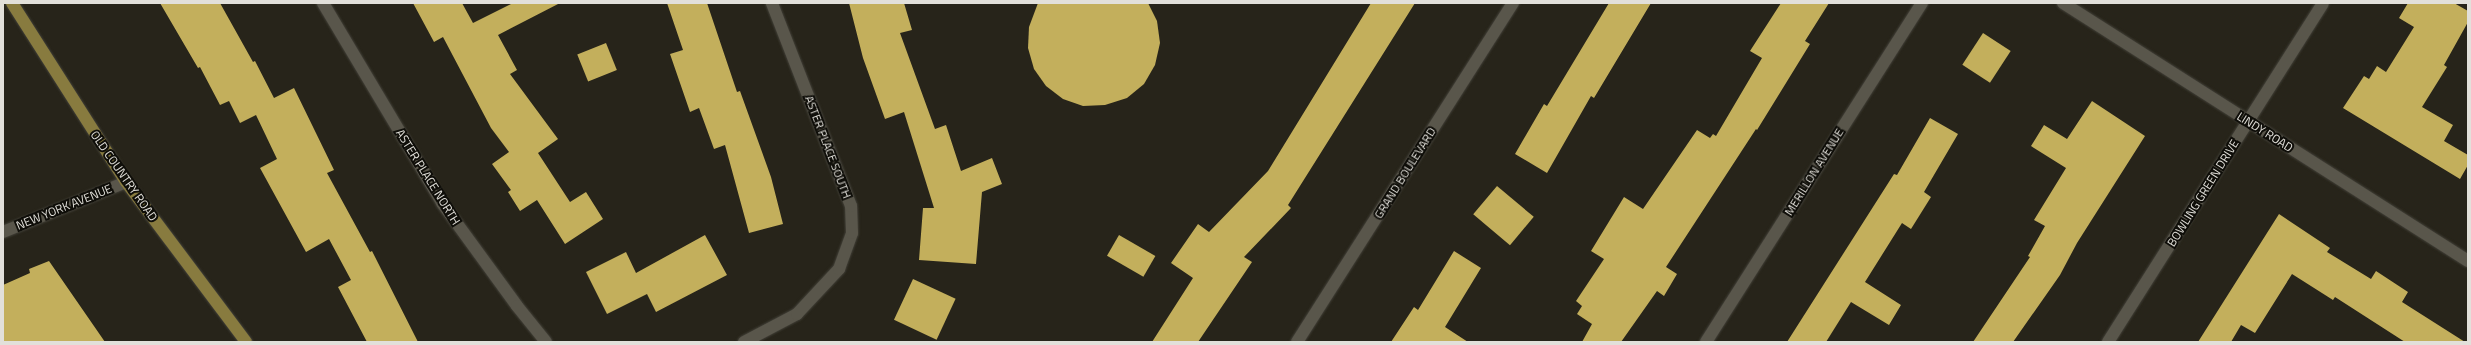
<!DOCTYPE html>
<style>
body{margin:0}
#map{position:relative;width:2471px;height:345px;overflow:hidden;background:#27241a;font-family:"Titillium Web",sans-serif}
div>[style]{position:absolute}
.building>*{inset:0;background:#c3af5c;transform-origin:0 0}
.roads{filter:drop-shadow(0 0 1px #424038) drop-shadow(0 0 1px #424038)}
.minor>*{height:12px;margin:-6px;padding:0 6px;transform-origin:6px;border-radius:6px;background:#59564b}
.primary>*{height:12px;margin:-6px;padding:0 6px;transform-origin:6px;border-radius:6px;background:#887b3f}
span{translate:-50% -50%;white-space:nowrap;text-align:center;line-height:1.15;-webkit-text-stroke:4px #0f0e09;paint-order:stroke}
.street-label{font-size:12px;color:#e2e0da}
.frame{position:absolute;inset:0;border:4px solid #e2e0da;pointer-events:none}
</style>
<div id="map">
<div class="building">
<i style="clip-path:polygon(160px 3px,220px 3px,253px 62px,255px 61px,274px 98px,294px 88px,334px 170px,327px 173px,370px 252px,372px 251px,418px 342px,367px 342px,338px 287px,351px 280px,329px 239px,306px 252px,260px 168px,277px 159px,256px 115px,240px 123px,229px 101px,220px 105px,200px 67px,198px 68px)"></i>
<i style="clip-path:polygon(413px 3px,462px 3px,473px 23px,513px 3px,560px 3px,498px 35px,517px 70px,510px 74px,558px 139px,538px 153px,570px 202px,586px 192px,603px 219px,565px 244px,537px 200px,520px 211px,508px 192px,511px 190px,492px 164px,509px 152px,491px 128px,443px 37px,434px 42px)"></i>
<i style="clip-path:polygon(667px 3px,707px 3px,737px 92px,740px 91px,771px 177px,783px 224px,749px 233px,725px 145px,714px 149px,699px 108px,690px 112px,670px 54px,683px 50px)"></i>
<i style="clip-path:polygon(849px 3px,904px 3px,912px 30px,900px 33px,935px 129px,946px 125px,961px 171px,992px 158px,1002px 184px,982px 192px,976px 264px,919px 260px,923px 208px,934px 208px,904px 112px,885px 119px,863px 58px)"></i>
<i style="clip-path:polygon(1038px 3px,1148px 3px,1157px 21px,1160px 43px,1155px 65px,1144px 84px,1127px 98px,1105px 105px,1083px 106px,1063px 99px,1046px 86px,1034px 69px,1028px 48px,1029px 27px)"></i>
<i style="clip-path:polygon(1371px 3px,1415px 3px,1288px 205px,1291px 208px,1244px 257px,1252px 262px,1198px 342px,1152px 342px,1193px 278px,1171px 263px,1198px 224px,1209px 232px,1268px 171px)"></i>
<i style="clip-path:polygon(1609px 3px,1651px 3px,1594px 98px,1591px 96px,1547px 173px,1515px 154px,1544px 104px,1547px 106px)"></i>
<i style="clip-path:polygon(1781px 3px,1829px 3px,1805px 41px,1810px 44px,1757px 130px,1756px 129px,1666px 267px,1677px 274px,1664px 296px,1657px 291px,1621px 342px,1582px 342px,1592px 324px,1577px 314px,1582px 306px,1576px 301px,1604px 259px,1591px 251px,1624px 197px,1643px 209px,1697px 130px,1710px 138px,1713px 134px,1716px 136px,1762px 58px,1750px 51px)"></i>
<i style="clip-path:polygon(2408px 3px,2454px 3px,2468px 11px,2468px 22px,2444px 65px,2447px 67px,2422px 107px,2453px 125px,2444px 141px,2468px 155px,2468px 165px,2460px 179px,2343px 108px,2364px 76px,2369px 79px,2377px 66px,2386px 72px,2414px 27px,2399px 18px)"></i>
<i style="left:1983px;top:33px;width:33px;height:38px;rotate:33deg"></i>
<i style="left:606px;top:43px;width:29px;height:31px;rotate:68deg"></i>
<i style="clip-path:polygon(2092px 101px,2145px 136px,2077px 243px,2060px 275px,2013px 342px,1973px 342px,2030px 257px,2028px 256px,2045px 226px,2034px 220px,2066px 168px,2031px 146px,2044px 125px,2067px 139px)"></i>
<i style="clip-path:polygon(1930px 118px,1958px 134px,1924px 192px,1931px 197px,1911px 229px,1902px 223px,1865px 282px,1901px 305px,1889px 325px,1851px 302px,1826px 342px,1787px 342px,1894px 174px,1897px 175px)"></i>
<i style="left:1497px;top:186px;width:48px;height:37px;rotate:40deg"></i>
<i style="clip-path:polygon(2279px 214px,2330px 248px,2327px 252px,2371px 279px,2376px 271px,2408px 292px,2402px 302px,2465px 342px,2405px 342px,2335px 297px,2333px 300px,2292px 274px,2255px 333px,2241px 325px,2231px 342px,2198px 342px)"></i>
<i style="clip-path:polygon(705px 235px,727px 275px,656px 312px,647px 294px,607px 314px,586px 272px,626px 252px,636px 273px)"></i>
<i style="left:1119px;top:235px;width:42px;height:24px;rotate:30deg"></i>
<i style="clip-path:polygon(1454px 251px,1481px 268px,1445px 327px,1468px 342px,1391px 342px,1414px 307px,1418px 310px)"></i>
<i style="clip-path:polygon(49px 261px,105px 342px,3px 342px,3px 285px,30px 273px,29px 269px)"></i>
<i style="left:913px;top:279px;width:47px;height:45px;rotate:25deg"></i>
</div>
<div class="roads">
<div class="minor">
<i style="left:323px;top:3px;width:233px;rotate:59.2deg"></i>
<i style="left:442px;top:203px;width:127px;rotate:53.9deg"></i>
<i style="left:517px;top:306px;width:46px;rotate:51.1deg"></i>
<i style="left:2063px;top:3px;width:480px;rotate:32.5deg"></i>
<i style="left:3px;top:232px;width:133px;rotate:-22.1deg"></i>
<i style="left:744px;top:342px;width:60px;rotate:-27.8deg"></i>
<i style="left:797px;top:314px;width:62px;rotate:-47deg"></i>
<i style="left:839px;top:269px;width:38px;rotate:-70deg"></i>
<i style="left:852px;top:233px;width:27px;rotate:-92deg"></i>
<i style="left:851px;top:206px;width:218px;rotate:-111.3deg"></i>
<i style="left:1297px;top:342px;width:402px;rotate:-57.5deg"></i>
<i style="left:1706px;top:342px;width:402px;rotate:-57.5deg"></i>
<i style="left:2108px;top:342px;width:401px;rotate:-57.6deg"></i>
</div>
<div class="primary">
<i style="left:12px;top:3px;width:212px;rotate:57.5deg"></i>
<i style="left:126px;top:182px;width:200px;rotate:53.1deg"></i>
</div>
</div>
<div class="street-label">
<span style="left:2265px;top:132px;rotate:32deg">LINDY ROAD</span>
<span style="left:828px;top:147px;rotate:69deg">ASTER PLACE SOUTH</span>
<span style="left:1814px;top:172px;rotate:-58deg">MERILLON AVENUE</span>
<span style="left:1405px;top:173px;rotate:-58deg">GRAND BOULEVARD</span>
<span style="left:124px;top:176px;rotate:55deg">OLD COUNTRY ROAD</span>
<span style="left:428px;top:177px;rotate:58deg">ASTER PLACE NORTH</span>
<span style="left:2203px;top:193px;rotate:-58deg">BOWLING GREEN DRIVE</span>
<span style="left:64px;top:207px;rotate:-22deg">NEW YORK AVENUE</span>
</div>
<div class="frame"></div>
</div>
